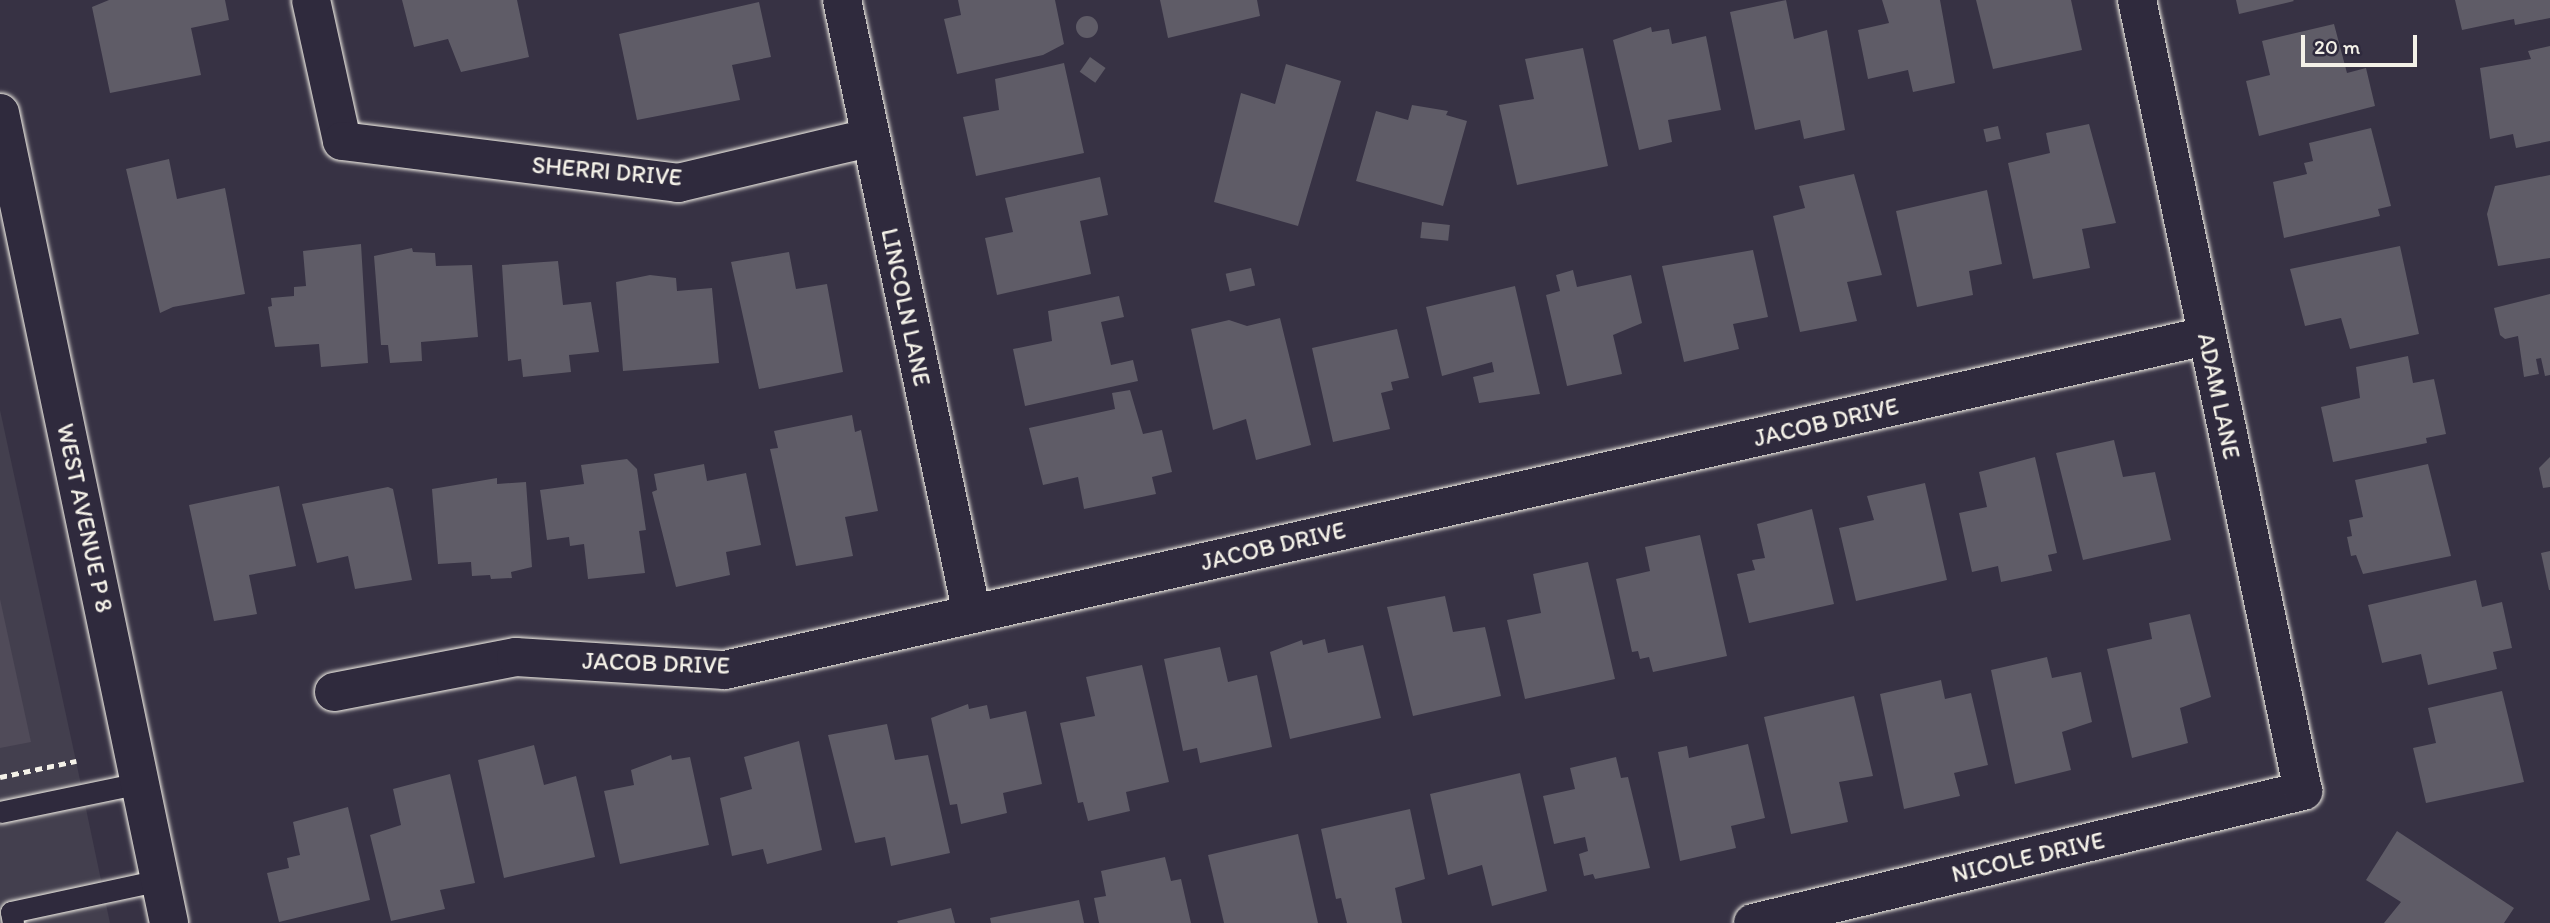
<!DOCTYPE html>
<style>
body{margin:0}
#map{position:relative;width:2550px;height:923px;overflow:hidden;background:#373244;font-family:Itim,sans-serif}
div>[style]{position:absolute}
.built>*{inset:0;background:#433f4e}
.green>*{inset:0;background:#504b59}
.building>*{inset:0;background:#5f5c67;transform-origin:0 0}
.round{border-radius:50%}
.path>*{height:4.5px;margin-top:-2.25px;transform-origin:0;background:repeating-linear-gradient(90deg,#f4f1e8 0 7px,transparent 0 12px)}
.roads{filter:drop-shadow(0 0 2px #f4f1e8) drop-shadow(0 0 2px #f4f1e8)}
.lane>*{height:21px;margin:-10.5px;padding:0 10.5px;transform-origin:10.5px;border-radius:10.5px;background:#2f2a3d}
.street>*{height:38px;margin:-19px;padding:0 19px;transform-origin:19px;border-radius:19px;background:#2f2a3d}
.secondary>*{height:38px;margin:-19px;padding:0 19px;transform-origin:19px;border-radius:19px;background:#2f2a3d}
span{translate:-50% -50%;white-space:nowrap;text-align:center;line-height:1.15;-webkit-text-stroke:5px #2f2a3d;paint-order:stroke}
.street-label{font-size:24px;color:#f4f1e8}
.scale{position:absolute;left:2301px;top:35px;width:116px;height:32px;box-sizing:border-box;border:4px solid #f4f1e8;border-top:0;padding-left:9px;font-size:21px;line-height:24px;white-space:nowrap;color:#f4f1e8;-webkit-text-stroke:5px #2f2a3d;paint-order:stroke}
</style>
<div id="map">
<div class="built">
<i style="clip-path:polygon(0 410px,76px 761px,110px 923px,0 923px)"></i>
</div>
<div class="green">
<i style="clip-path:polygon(0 599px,31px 742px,0 748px)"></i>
</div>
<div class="building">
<i style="clip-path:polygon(109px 0,225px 0,229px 20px,191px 28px,201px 75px,110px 93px,92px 7px)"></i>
<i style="clip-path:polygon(402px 0,517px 0,529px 57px,461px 72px,448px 39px,414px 47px)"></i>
<i style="clip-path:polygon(958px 0,1055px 0,1064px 44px,1043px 55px,957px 74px,944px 19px,961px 15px)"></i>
<i style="clip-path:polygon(1160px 0,1257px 0,1260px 16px,1168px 38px)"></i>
<i style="clip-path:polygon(1786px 0,1794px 39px,1827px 30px,1845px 130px,1804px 139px,1800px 120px,1755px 130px,1730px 12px)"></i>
<i style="clip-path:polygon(1882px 0,1940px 0,1955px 83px,1913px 92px,1908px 70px,1868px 79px,1858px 30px,1889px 23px)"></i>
<i style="clip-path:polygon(1976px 0,2071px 0,2082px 50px,1993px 69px)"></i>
<i style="clip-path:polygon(2236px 0,2293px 0,2294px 1px,2239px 14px)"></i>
<i style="clip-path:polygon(2455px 0,2550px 0,2550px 18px,2515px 25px,2514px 19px,2462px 30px)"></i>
<i style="clip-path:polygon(759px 2px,771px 57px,732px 65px,740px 100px,637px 120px,619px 34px)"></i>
<i class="round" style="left:1076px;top:16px;width:22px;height:22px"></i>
<i style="clip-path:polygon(2334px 24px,2347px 73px,2366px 68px,2375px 106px,2259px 136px,2246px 81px,2270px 75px,2262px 41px)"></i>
<i style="clip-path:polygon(1651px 27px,1652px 32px,1669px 29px,1672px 44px,1706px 36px,1721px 110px,1668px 120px,1672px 142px,1639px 150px,1613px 40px)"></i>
<i style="clip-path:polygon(2550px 46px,2550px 141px,2516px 148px,2513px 134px,2490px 139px,2480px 68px,2531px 59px,2528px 51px)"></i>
<i style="clip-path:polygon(1583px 48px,1608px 166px,1517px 185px,1499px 105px,1534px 99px,1525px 59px)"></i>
<i style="left:1090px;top:57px;width:19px;height:18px;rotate:35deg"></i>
<i style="clip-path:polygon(1064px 63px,1084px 153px,976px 176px,963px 117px,999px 110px,995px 79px)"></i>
<i style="clip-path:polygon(1286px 64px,1341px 81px,1298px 226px,1214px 202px,1241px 93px,1275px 104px)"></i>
<i style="clip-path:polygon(1412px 105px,1448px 111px,1446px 115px,1467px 121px,1443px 206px,1356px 181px,1376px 111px,1408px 120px)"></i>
<i style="clip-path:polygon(2089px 124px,2116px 223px,2082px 229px,2090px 268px,2033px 279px,2008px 163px,2050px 153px,2046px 133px)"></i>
<i style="left:1998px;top:126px;width:13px;height:15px;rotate:77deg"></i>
<i style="clip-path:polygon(2371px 128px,2391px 206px,2378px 209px,2380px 216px,2284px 238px,2273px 182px,2307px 174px,2304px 163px,2313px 161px,2309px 143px)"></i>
<i style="clip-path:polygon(169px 159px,177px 199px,225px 188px,245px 294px,173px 307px,160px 313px,126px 169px)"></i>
<i style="clip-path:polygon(1854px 174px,1882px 275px,1847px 282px,1857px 321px,1800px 332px,1773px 216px,1805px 208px,1799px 186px)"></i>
<i style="clip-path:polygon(2550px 175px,2550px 258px,2498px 266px,2487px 214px,2495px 186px)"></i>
<i style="clip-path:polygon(1100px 177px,1108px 215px,1080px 221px,1091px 274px,997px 295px,985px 238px,1013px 232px,1005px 198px)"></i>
<i style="clip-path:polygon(1987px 190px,2002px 264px,1969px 271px,1973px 295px,1917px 307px,1896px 211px)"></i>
<i style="left:1422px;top:222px;width:28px;height:16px;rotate:6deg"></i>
<i style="clip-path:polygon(361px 244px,368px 363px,321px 367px,319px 344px,275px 347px,268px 307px,272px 306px,271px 298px,294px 296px,294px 287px,306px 286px,303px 251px)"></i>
<i style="clip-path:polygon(2400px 246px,2419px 334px,2350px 349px,2341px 318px,2305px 326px,2290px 269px)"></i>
<i style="clip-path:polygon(412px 248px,413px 252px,435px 253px,436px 266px,472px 265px,478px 337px,421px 342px,422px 361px,390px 363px,388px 345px,381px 345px,374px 256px)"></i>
<i style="clip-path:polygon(1753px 250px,1768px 317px,1733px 324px,1739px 349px,1684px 362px,1662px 266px)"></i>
<i style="clip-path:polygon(789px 252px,796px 289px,827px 284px,843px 372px,759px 389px,731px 262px)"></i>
<i style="clip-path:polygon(558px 261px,563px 305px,591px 302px,599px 352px,569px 355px,571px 372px,523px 377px,521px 359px,508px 361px,502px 265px)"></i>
<i style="left:1251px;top:268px;width:18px;height:26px;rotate:77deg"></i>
<i style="clip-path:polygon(1573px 270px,1577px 287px,1631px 275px,1642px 323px,1613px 335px,1622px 374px,1567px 386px,1546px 295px,1560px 291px,1556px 275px)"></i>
<i style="clip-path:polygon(650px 275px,676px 278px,677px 291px,712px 288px,719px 363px,623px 371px,616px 282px)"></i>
<i style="clip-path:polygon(1515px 286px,1540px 394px,1479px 403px,1473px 377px,1494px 372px,1492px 362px,1442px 376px,1426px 307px)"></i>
<i style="clip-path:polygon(2550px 294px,2550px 375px,2545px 376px,2541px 358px,2536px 359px,2539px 374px,2524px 377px,2518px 336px,2505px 339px,2500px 335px,2494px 308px)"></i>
<i style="clip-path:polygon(1119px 296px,1124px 317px,1101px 322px,1111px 365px,1133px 360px,1138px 381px,1025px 406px,1013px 349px,1052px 341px,1048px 311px)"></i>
<i style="clip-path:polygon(1280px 318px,1311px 445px,1256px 460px,1246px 419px,1213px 430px,1191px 329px,1229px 320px,1247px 326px)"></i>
<i style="clip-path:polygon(1397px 329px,1409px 378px,1391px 382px,1393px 390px,1381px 393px,1390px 429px,1333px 442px,1312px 348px)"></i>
<i style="clip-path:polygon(2408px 356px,2413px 383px,2434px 379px,2446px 434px,2426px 438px,2427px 443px,2333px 462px,2321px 407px,2360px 398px,2356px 367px)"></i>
<i style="clip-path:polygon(1130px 390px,1143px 434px,1162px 430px,1172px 472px,1152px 477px,1156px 494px,1084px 509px,1078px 477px,1043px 485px,1029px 428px,1115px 409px,1112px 393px)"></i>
<i style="clip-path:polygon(852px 415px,855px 432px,861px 430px,878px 511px,845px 517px,853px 556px,796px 566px,770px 449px,778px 448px,774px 431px)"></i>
<i style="clip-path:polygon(2114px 440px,2123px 477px,2155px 472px,2171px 540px,2083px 560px,2056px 453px)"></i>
<i style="clip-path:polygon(2035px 457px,2057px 553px,2048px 555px,2052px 571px,2001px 582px,1998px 566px,1972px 572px,1959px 513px,1987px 507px,1979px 472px)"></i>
<i style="clip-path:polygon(2550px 457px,2550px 487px,2543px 488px,2539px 468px)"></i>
<i style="clip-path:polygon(627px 459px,637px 469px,646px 530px,639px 531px,645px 573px,588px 579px,584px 544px,570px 546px,569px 537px,547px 540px,540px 490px,584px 484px,581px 465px)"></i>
<i style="clip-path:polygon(704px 464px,707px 481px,746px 473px,761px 545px,726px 552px,730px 575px,676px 587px,652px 492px,657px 490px,654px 474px)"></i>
<i style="clip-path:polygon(2428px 464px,2451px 556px,2363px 574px,2356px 555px,2351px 556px,2347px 537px,2352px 536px,2349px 520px,2363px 517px,2355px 480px)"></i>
<i style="clip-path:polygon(497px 478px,497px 484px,526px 482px,532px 567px,511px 572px,512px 578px,491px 579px,490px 575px,472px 576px,471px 562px,438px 564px,432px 489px)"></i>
<i style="clip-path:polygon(1925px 483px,1947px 580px,1856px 601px,1839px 528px,1874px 520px,1867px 496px)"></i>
<i style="clip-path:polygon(279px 486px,296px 566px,249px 575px,257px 614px,214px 621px,189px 505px)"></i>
<i style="clip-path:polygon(388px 487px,393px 489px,412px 580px,355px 589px,348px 556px,317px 563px,302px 504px)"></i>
<i style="clip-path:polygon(1812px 509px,1834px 604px,1749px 623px,1737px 574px,1755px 570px,1752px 560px,1765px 558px,1757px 524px)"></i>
<i style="clip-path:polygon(1700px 535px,1727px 656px,1653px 672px,1649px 657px,1640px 659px,1638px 651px,1632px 652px,1616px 579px,1650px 571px,1645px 547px)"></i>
<i style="clip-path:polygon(2550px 551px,2550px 590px,2549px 590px,2541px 553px)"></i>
<i style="clip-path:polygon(1588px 562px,1615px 679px,1525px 699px,1507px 620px,1541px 613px,1533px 574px)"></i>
<i style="clip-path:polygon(2476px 580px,2482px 607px,2502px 602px,2512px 648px,2493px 652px,2497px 669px,2428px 685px,2421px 654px,2382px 663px,2368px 605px)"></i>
<i style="clip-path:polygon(1445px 596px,1453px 632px,1485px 627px,1501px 696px,1413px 716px,1387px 607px)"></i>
<i style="clip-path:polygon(2190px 614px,2211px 697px,2180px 708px,2188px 743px,2132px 758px,2107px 649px,2152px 639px,2149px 623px)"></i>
<i style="clip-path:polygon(1325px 639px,1328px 653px,1363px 645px,1381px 718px,1290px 739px,1270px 652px,1302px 640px,1303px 645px)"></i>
<i style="clip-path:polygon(1220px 647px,1228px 682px,1257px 675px,1272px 747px,1200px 763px,1197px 748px,1183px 751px,1164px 659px)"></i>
<i style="clip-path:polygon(2047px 657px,2052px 678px,2081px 672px,2092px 722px,2062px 732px,2071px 770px,2015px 784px,1991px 670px)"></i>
<i style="clip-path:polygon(1142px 665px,1169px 782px,1126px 792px,1130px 811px,1088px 821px,1083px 802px,1078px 803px,1060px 723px,1095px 716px,1086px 677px)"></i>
<i style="clip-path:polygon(1941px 680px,1945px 699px,1971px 693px,1988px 765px,1954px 773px,1960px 796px,1904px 809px,1880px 694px)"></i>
<i style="clip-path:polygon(2502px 691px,2524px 782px,2426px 803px,2413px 748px,2436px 743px,2428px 708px)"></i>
<i style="clip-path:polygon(1854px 696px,1873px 776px,1839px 782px,1848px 822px,1791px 834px,1764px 717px)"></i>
<i style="clip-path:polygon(968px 704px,969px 709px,987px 705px,990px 719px,1026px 711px,1042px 784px,1003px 793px,1007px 813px,961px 824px,957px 804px,950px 805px,931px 718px)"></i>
<i style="clip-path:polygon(887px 724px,895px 760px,928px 755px,950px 853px,891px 866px,885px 837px,855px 843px,828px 735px)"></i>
<i style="clip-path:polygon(799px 741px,822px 850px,767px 864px,763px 849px,732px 856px,720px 798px,752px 789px,744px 757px)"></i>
<i style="clip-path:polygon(1748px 744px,1765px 818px,1731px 826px,1736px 848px,1680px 861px,1658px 752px,1687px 746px,1689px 758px)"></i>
<i style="clip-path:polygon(534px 745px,544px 785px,576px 776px,595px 857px,504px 878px,478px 760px)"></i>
<i style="clip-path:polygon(671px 755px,672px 760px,690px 757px,709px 845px,620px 864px,604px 791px,634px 785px,631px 770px)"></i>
<i style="clip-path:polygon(1616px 757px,1621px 778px,1628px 777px,1650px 868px,1595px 879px,1593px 874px,1584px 876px,1579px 854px,1588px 851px,1585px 837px,1554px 844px,1543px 796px,1575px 789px,1570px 768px)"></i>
<i style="clip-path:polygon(1520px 773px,1547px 891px,1492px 906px,1482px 865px,1448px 875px,1430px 794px)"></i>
<i style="clip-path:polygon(450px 774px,475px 883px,440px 890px,445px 909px,391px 921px,370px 835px,401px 825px,393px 789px)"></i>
<i style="clip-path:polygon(348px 807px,370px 900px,279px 922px,267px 873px,289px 868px,287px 858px,300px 855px,293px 822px)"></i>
<i style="clip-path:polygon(1410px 809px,1425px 879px,1395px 888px,1402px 923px,1347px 923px,1341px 898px,1336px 899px,1321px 829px)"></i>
<i style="clip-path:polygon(2397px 831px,2514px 908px,2504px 923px,2384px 923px,2401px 902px,2366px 880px)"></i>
<i style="clip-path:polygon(1298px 834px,1318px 923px,1224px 923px,1208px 855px)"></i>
<i style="clip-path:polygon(1165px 857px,1171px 881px,1181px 879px,1191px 923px,1099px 923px,1094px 898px,1106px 896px,1101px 871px)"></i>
<i style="clip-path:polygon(1079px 900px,1084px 923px,991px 923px,990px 918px)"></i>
<i style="clip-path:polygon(951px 908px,955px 923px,898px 923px,897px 921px)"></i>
</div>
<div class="path">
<i style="left:0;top:777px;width:78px;rotate:-11.9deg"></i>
</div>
<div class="roads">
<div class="lane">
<i style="left:0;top:812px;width:143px;rotate:-11.7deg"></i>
<i style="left:13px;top:923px;width:11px;rotate:-100deg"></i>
<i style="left:11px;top:912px;width:152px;rotate:-12.1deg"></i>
</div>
<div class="street">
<i style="left:311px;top:0;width:144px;rotate:77.6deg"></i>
<i style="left:342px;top:141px;width:339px;rotate:7.1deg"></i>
<i style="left:678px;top:183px;width:196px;rotate:-13.3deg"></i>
<i style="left:842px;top:0;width:628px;rotate:78.05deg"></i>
<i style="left:334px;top:692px;width:185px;rotate:-10.9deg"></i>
<i style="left:516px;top:657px;width:209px;rotate:3.6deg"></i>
<i style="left:725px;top:670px;width:1518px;rotate:-12.71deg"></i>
<i style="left:1753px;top:923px;width:566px;rotate:-13.5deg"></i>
<i style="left:2303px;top:791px;width:808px;rotate:-101.85deg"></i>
</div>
<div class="secondary">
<i style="left:0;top:113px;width:827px;rotate:78.21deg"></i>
</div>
</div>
<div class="street-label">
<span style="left:607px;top:171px;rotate:5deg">SHERRI DRIVE</span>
<span style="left:906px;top:307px;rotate:78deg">LINCOLN LANE</span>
<span style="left:2219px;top:396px;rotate:78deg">ADAM LANE</span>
<span style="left:1826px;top:422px;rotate:-13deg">JACOB DRIVE</span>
<span style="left:85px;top:518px;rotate:78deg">WEST AVENUE P 8</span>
<span style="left:1273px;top:546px;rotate:-13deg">JACOB DRIVE</span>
<span style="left:656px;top:663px;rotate:2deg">JACOB DRIVE</span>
<span style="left:2028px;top:857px;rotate:-13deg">NICOLE DRIVE</span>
</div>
<div class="scale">20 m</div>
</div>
